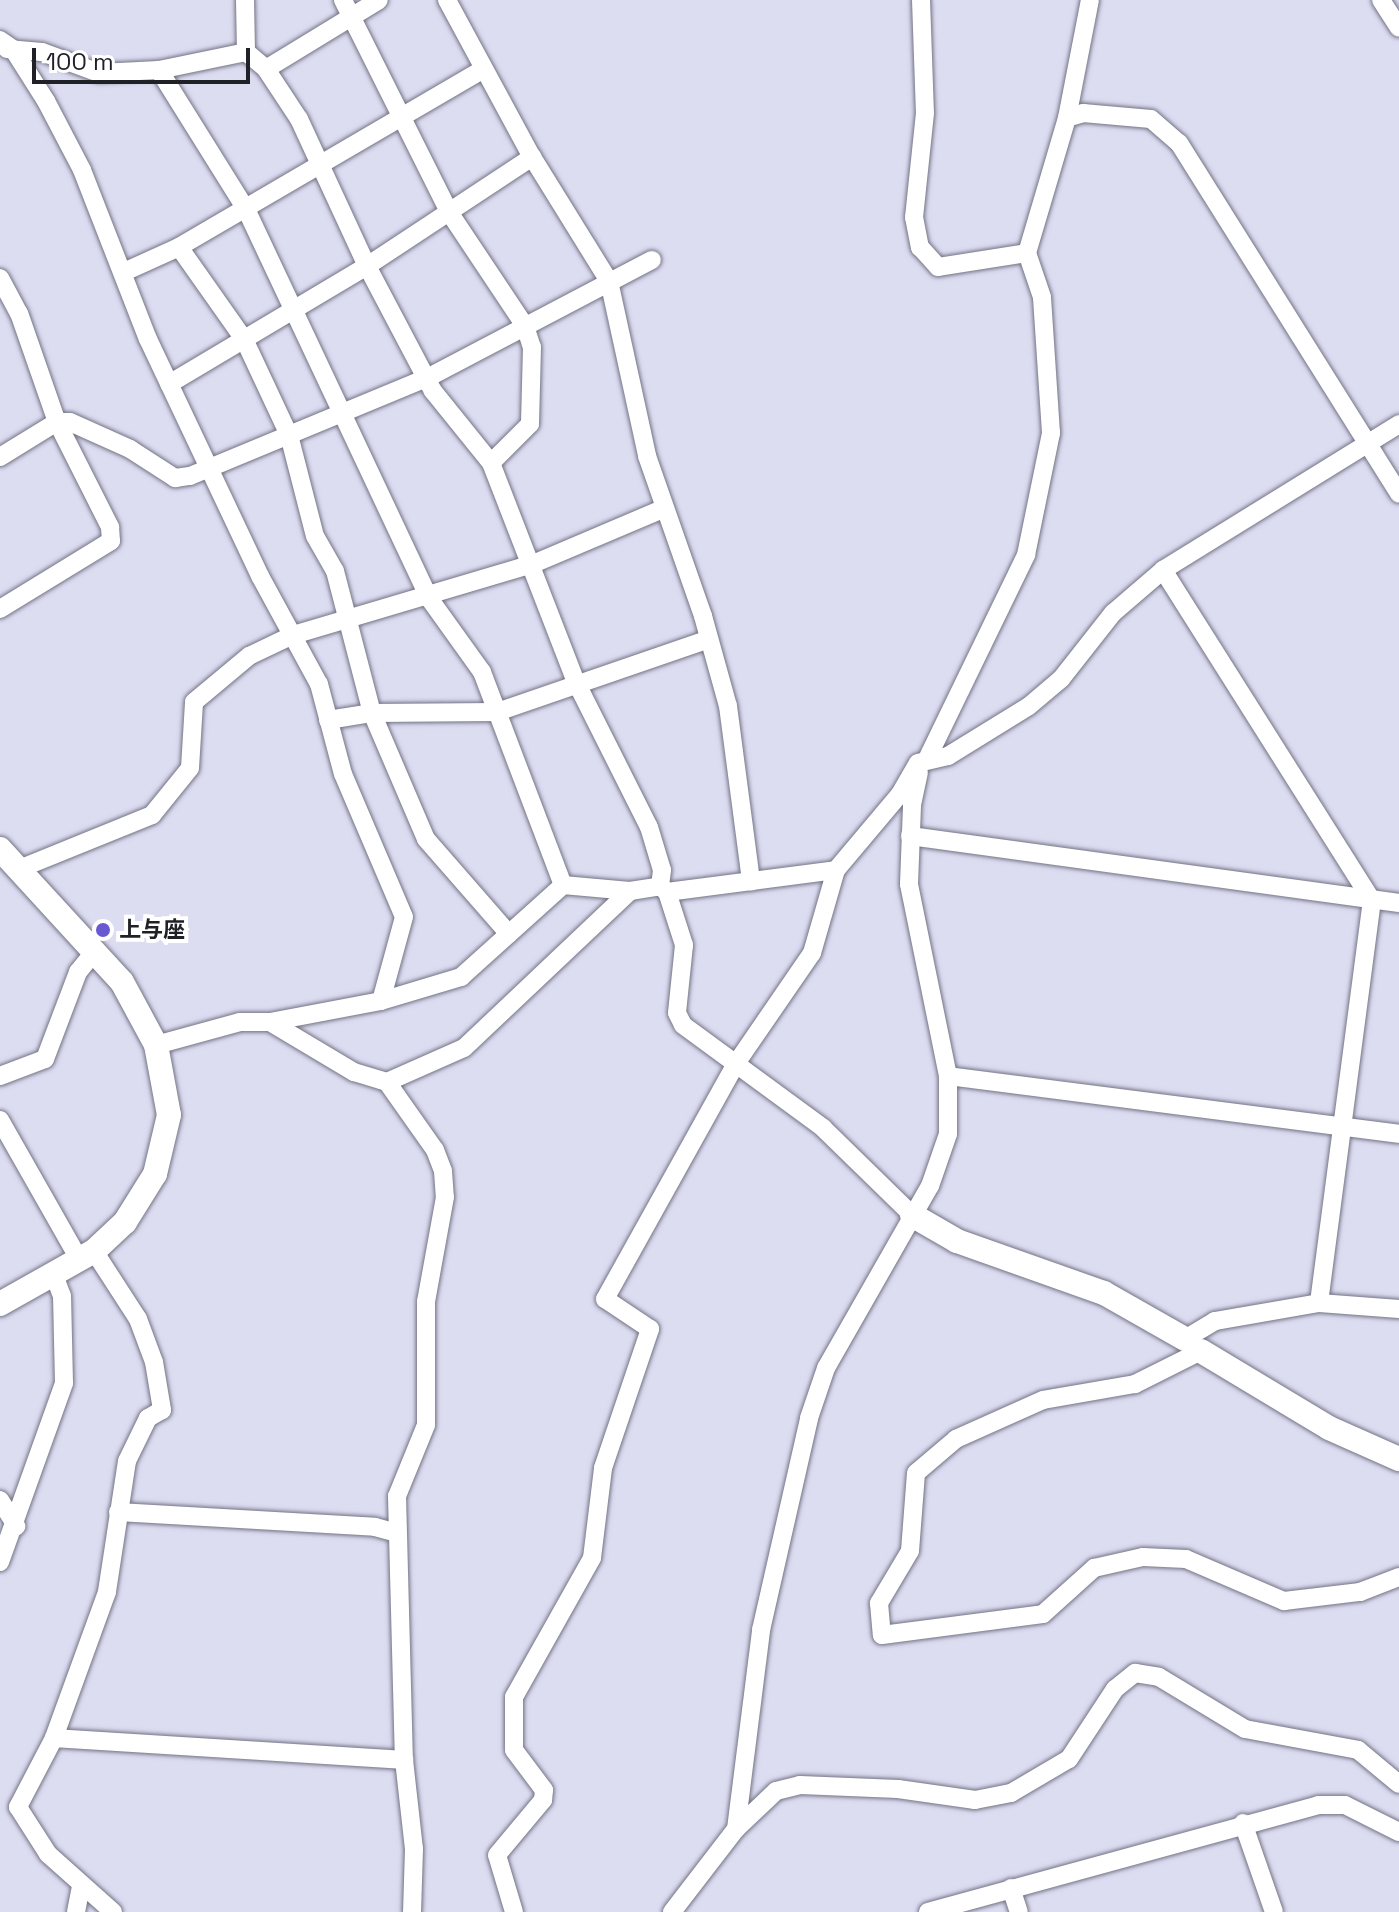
<!DOCTYPE html>
<meta charset="utf-8">
<style>
body{margin:0}
#map{position:relative;width:1399px;height:1912px;overflow:hidden;background:#dcddf1;font-family:"Space Grotesk","Noto Sans JP",sans-serif}
div>[style]{position:absolute}
.roads{filter:drop-shadow(0 0 2px #737385) drop-shadow(0 0 2px #737385)}
.street>*{height:18px;margin:-9px;padding:0 9px;transform-origin:9px;border-radius:9px;background:#fff}
.secondary>*{height:24px;margin:-12px;padding:0 12px;transform-origin:12px;border-radius:12px;background:#fff}
.dots>*{width:22px;height:22px;translate:-50% -50%;box-sizing:border-box;border:4px solid #fff;border-radius:50%}
span{translate:-50% -50%;white-space:nowrap;text-align:center;line-height:1.15;-webkit-text-stroke:8px #fff;paint-order:stroke}
.poi-label{font-size:22px;color:#202027;font-weight:700}
.left{translate:0 -50%;text-align:left}
.scale{position:absolute;left:32px;top:48px;width:218px;height:36px;box-sizing:border-box;border:4px solid #202027;border-top:0;padding-left:10px;font-size:24px;line-height:28px;white-space:nowrap;color:#202027;-webkit-text-stroke:6px #fff;paint-order:stroke}
</style>
<div id="map">
<div class="roads">
<div class="street">
<i style="left:245px;top:0;width:52px;rotate:88.9deg"></i>
<i style="left:246px;top:52px;width:26px;rotate:40deg"></i>
<i style="left:266px;top:69px;width:60px;rotate:56.6deg"></i>
<i style="left:299px;top:119px;width:162px;rotate:65.2deg"></i>
<i style="left:367px;top:266px;width:141px;rotate:62.2deg"></i>
<i style="left:433px;top:391px;width:92px;rotate:51.1deg"></i>
<i style="left:491px;top:463px;width:235px;rotate:68.8deg"></i>
<i style="left:576px;top:682px;width:162px;rotate:63.3deg"></i>
<i style="left:649px;top:827px;width:45px;rotate:73.2deg"></i>
<i style="left:662px;top:870px;width:16px;rotate:97deg"></i>
<i style="left:343px;top:0;width:237px;rotate:63.4deg"></i>
<i style="left:449px;top:212px;width:137px;rotate:56.3deg"></i>
<i style="left:525px;top:326px;width:22px;rotate:72deg"></i>
<i style="left:532px;top:347px;width:77px;rotate:91.5deg"></i>
<i style="left:530px;top:424px;width:55px;rotate:135deg"></i>
<i style="left:447px;top:0;width:179px;rotate:61.6deg"></i>
<i style="left:532px;top:157px;width:146px;rotate:58.2deg"></i>
<i style="left:609px;top:281px;width:179px;rotate:77.7deg"></i>
<i style="left:647px;top:456px;width:170px;rotate:70.7deg"></i>
<i style="left:703px;top:616px;width:93px;rotate:74.5deg"></i>
<i style="left:728px;top:706px;width:177px;rotate:82.5deg"></i>
<i style="left:921px;top:0;width:113px;rotate:88deg"></i>
<i style="left:925px;top:113px;width:105px;rotate:96deg"></i>
<i style="left:914px;top:217px;width:31px;rotate:79deg"></i>
<i style="left:920px;top:247px;width:27px;rotate:48deg"></i>
<i style="left:938px;top:267px;width:90px;rotate:-8.9deg"></i>
<i style="left:1381px;top:0;width:33px;rotate:57deg"></i>
<i style="left:0;top:40px;width:16px;rotate:35deg"></i>
<i style="left:13px;top:49px;width:62px;rotate:57.6deg"></i>
<i style="left:46px;top:101px;width:78px;rotate:62.4deg"></i>
<i style="left:82px;top:170px;width:181px;rotate:68.7deg"></i>
<i style="left:148px;top:339px;width:262px;rotate:64.7deg"></i>
<i style="left:260px;top:576px;width:123px;rotate:61.4deg"></i>
<i style="left:319px;top:684px;width:93px;rotate:75.1deg"></i>
<i style="left:343px;top:774px;width:155px;rotate:66.9deg"></i>
<i style="left:404px;top:917px;width:87px;rotate:105.3deg"></i>
<i style="left:381px;top:1001px;width:113px;rotate:169.3deg"></i>
<i style="left:270px;top:1022px;width:30px;rotate:180deg"></i>
<i style="left:240px;top:1022px;width:87px;rotate:164.7deg"></i>
<i style="left:7px;top:49px;width:35px;rotate:5deg"></i>
<i style="left:42px;top:52px;width:61px;rotate:20.2deg"></i>
<i style="left:99px;top:73px;width:60px;rotate:-2.9deg"></i>
<i style="left:159px;top:70px;width:89px;rotate:-11.7deg"></i>
<i style="left:266px;top:69px;width:132px;rotate:-31.4deg"></i>
<i style="left:159px;top:70px;width:164px;rotate:58deg"></i>
<i style="left:246px;top:209px;width:430px;rotate:64.8deg"></i>
<i style="left:429px;top:598px;width:91px;rotate:54.4deg"></i>
<i style="left:482px;top:672px;width:228px;rotate:69.2deg"></i>
<i style="left:1067px;top:118px;width:17px;rotate:-17deg"></i>
<i style="left:1083px;top:113px;width:68px;rotate:5deg"></i>
<i style="left:1151px;top:119px;width:37px;rotate:41deg"></i>
<i style="left:1179px;top:143px;width:414px;rotate:57.9deg"></i>
<i style="left:179px;top:247px;width:113px;rotate:54.8deg"></i>
<i style="left:244px;top:339px;width:106px;rotate:64.9deg"></i>
<i style="left:289px;top:435px;width:104px;rotate:75.6deg"></i>
<i style="left:315px;top:536px;width:40px;rotate:60.3deg"></i>
<i style="left:335px;top:571px;width:147px;rotate:75.4deg"></i>
<i style="left:372px;top:713px;width:137px;rotate:66.8deg"></i>
<i style="left:426px;top:839px;width:126px;rotate:48.9deg"></i>
<i style="left:124px;top:272px;width:60px;rotate:-24.4deg"></i>
<i style="left:179px;top:247px;width:353px;rotate:-30.3deg"></i>
<i style="left:0;top:278px;width:40px;rotate:62deg"></i>
<i style="left:19px;top:313px;width:115px;rotate:70.8deg"></i>
<i style="left:57px;top:422px;width:118px;rotate:63.2deg"></i>
<i style="left:110px;top:527px;width:14px;rotate:86deg"></i>
<i style="left:111px;top:541px;width:130px;rotate:148.5deg"></i>
<i style="left:169px;top:384px;width:230px;rotate:-30.8deg"></i>
<i style="left:367px;top:266px;width:198px;rotate:-33.4deg"></i>
<i style="left:0;top:457px;width:67px;rotate:-31.6deg"></i>
<i style="left:57px;top:422px;width:13px"></i>
<i style="left:70px;top:422px;width:66px;rotate:24.2deg"></i>
<i style="left:130px;top:449px;width:54px;rotate:32.8deg"></i>
<i style="left:175px;top:478px;width:15px;rotate:-8deg"></i>
<i style="left:190px;top:476px;width:256px;rotate:-22.5deg"></i>
<i style="left:427px;top:378px;width:254px;rotate:-27.7deg"></i>
<i style="left:1163px;top:570px;width:391px;rotate:57.7deg"></i>
<i style="left:1372px;top:900px;width:406px;rotate:97.5deg"></i>
<i style="left:328px;top:720px;width:45px;rotate:-9deg"></i>
<i style="left:372px;top:713px;width:125px;rotate:-0.5deg"></i>
<i style="left:497px;top:712px;width:224px;rotate:-19deg"></i>
<i style="left:928px;top:757px;width:225px;rotate:-64.1deg"></i>
<i style="left:1026px;top:555px;width:125px;rotate:-78.4deg"></i>
<i style="left:1051px;top:433px;width:136px;rotate:-93.8deg"></i>
<i style="left:1042px;top:297px;width:46px;rotate:-108.8deg"></i>
<i style="left:1027px;top:253px;width:141px;rotate:-73.5deg"></i>
<i style="left:1067px;top:118px;width:120px;rotate:-79deg"></i>
<i style="left:910px;top:836px;width:494px;rotate:7.8deg"></i>
<i style="left:19px;top:869px;width:144px;rotate:-22.1deg"></i>
<i style="left:152px;top:815px;width:60px;rotate:-51deg"></i>
<i style="left:190px;top:768px;width:66px;rotate:-86.5deg"></i>
<i style="left:194px;top:702px;width:72px;rotate:-39.9deg"></i>
<i style="left:249px;top:656px;width:49px;rotate:-25.5deg"></i>
<i style="left:293px;top:635px;width:250px;rotate:-16.5deg"></i>
<i style="left:533px;top:564px;width:143px;rotate:-23deg"></i>
<i style="left:667px;top:892px;width:170px;rotate:-7.4deg"></i>
<i style="left:381px;top:1001px;width:84px;rotate:-16.7deg"></i>
<i style="left:461px;top:977px;width:137px;rotate:-42deg"></i>
<i style="left:563px;top:885px;width:67px;rotate:5.1deg"></i>
<i style="left:270px;top:1022px;width:98px;rotate:30.8deg"></i>
<i style="left:354px;top:1072px;width:34px;rotate:17deg"></i>
<i style="left:387px;top:1082px;width:83px;rotate:54.8deg"></i>
<i style="left:435px;top:1150px;width:22px;rotate:69deg"></i>
<i style="left:443px;top:1171px;width:26px;rotate:86deg"></i>
<i style="left:445px;top:1197px;width:107px;rotate:100.3deg"></i>
<i style="left:426px;top:1302px;width:123px;rotate:90deg"></i>
<i style="left:426px;top:1425px;width:77px;rotate:112.2deg"></i>
<i style="left:397px;top:1496px;width:264px;rotate:88.5deg"></i>
<i style="left:404px;top:1760px;width:90px;rotate:83.6deg"></i>
<i style="left:414px;top:1849px;width:63px;rotate:91.8deg"></i>
<i style="left:0;top:1076px;width:48px;rotate:-20.7deg"></i>
<i style="left:45px;top:1059px;width:93px;rotate:-69.2deg"></i>
<i style="left:78px;top:972px;width:28px;rotate:-51deg"></i>
<i style="left:948px;top:1076px;width:455px;rotate:7.3deg"></i>
<i style="left:387px;top:1082px;width:84px;rotate:-23.8deg"></i>
<i style="left:464px;top:1048px;width:228px;rotate:-43.4deg"></i>
<i style="left:630px;top:891px;width:30px;rotate:-9deg"></i>
<i style="left:660px;top:886px;width:9px;rotate:41deg"></i>
<i style="left:667px;top:892px;width:56px;rotate:72.2deg"></i>
<i style="left:684px;top:945px;width:68px;rotate:95.9deg"></i>
<i style="left:677px;top:1013px;width:13px;rotate:63deg"></i>
<i style="left:683px;top:1025px;width:174px;rotate:36.3deg"></i>
<i style="left:823px;top:1128px;width:124px;rotate:44.3deg"></i>
<i style="left:0;top:1120px;width:160px;rotate:60.4deg"></i>
<i style="left:94px;top:1251px;width:81px;rotate:57.1deg"></i>
<i style="left:138px;top:1319px;width:46px;rotate:69.6deg"></i>
<i style="left:154px;top:1362px;width:49px;rotate:80.5deg"></i>
<i style="left:162px;top:1410px;width:16px;rotate:150deg"></i>
<i style="left:148px;top:1418px;width:48px;rotate:116deg"></i>
<i style="left:127px;top:1461px;width:133px;rotate:98.7deg"></i>
<i style="left:107px;top:1592px;width:155px;rotate:110deg"></i>
<i style="left:54px;top:1738px;width:78px;rotate:117.6deg"></i>
<i style="left:18px;top:1807px;width:56px;rotate:57.4deg"></i>
<i style="left:48px;top:1854px;width:87px;rotate:41.7deg"></i>
<i style="left:1399px;top:1309px;width:80px;rotate:-175.7deg"></i>
<i style="left:1319px;top:1303px;width:106px;rotate:170.2deg"></i>
<i style="left:1215px;top:1321px;width:35px;rotate:149deg"></i>
<i style="left:1185px;top:1339px;width:20px;rotate:37deg"></i>
<i style="left:1201px;top:1351px;width:74px;rotate:153.4deg"></i>
<i style="left:1135px;top:1384px;width:93px;rotate:170.1deg"></i>
<i style="left:1043px;top:1400px;width:95px;rotate:155.9deg"></i>
<i style="left:956px;top:1439px;width:52px;rotate:139.6deg"></i>
<i style="left:916px;top:1473px;width:78px;rotate:94.4deg"></i>
<i style="left:910px;top:1551px;width:61px;rotate:120.8deg"></i>
<i style="left:879px;top:1603px;width:32px;rotate:85deg"></i>
<i style="left:882px;top:1635px;width:162px;rotate:-7.4deg"></i>
<i style="left:1043px;top:1614px;width:69px;rotate:-42deg"></i>
<i style="left:1094px;top:1568px;width:50px;rotate:-12.7deg"></i>
<i style="left:1143px;top:1557px;width:43px;rotate:2.7deg"></i>
<i style="left:1186px;top:1559px;width:107px;rotate:23.2deg"></i>
<i style="left:1284px;top:1601px;width:77px;rotate:-6.8deg"></i>
<i style="left:1360px;top:1592px;width:42px;rotate:-21deg"></i>
<i style="left:0;top:1500px;width:31px;rotate:58deg"></i>
<i style="left:118px;top:1512px;width:257px;rotate:3.3deg"></i>
<i style="left:375px;top:1527px;width:23px;rotate:15deg"></i>
<i style="left:0;top:1562px;width:190px;rotate:-70.3deg"></i>
<i style="left:64px;top:1383px;width:87px;rotate:-91.3deg"></i>
<i style="left:62px;top:1296px;width:22px;rotate:-111deg"></i>
<i style="left:54px;top:1738px;width:351px;rotate:3.6deg"></i>
<i style="left:1243px;top:1823px;width:94px;rotate:70.8deg"></i>
<i style="left:736px;top:1829px;width:201px;rotate:-82.8deg"></i>
<i style="left:761px;top:1630px;width:217px;rotate:-77.2deg"></i>
<i style="left:809px;top:1418px;width:53px;rotate:-71.2deg"></i>
<i style="left:826px;top:1368px;width:210px;rotate:-60.3deg"></i>
<i style="left:930px;top:1186px;width:55px;rotate:-70.9deg"></i>
<i style="left:948px;top:1134px;width:58px;rotate:-90deg"></i>
<i style="left:948px;top:1076px;width:196px;rotate:-101.5deg"></i>
<i style="left:909px;top:884px;width:79px;rotate:-87.8deg"></i>
<i style="left:912px;top:805px;width:33px;rotate:-78deg"></i>
<i style="left:1011px;top:1888px;width:25px;rotate:72deg"></i>
<i style="left:76px;top:1912px;width:25px;rotate:-79deg"></i>
<i style="left:514px;top:1912px;width:59px;rotate:-106.6deg"></i>
<i style="left:497px;top:1855px;width:72px;rotate:-50.1deg"></i>
<i style="left:543px;top:1800px;width:10px;rotate:-84deg"></i>
<i style="left:544px;top:1790px;width:50px;rotate:-126.9deg"></i>
<i style="left:514px;top:1750px;width:53px;rotate:-90deg"></i>
<i style="left:514px;top:1697px;width:159px;rotate:-60.7deg"></i>
<i style="left:592px;top:1558px;width:91px;rotate:-83deg"></i>
<i style="left:603px;top:1468px;width:147px;rotate:-71.3deg"></i>
<i style="left:650px;top:1329px;width:54px;rotate:-146.3deg"></i>
<i style="left:605px;top:1299px;width:268px;rotate:-60.9deg"></i>
<i style="left:735px;top:1065px;width:136px;rotate:-55.5deg"></i>
<i style="left:812px;top:953px;width:86px;rotate:-73.9deg"></i>
<i style="left:836px;top:870px;width:99px;rotate:-49.9deg"></i>
<i style="left:900px;top:794px;width:36px;rotate:-60deg"></i>
<i style="left:918px;top:763px;width:31px;rotate:-13deg"></i>
<i style="left:948px;top:756px;width:95px;rotate:-31.7deg"></i>
<i style="left:1029px;top:706px;width:42px;rotate:-40.2deg"></i>
<i style="left:1061px;top:679px;width:84px;rotate:-51.8deg"></i>
<i style="left:1113px;top:613px;width:66px;rotate:-40.7deg"></i>
<i style="left:1163px;top:570px;width:278px;rotate:-31.7deg"></i>
<i style="left:672px;top:1912px;width:105px;rotate:-52.4deg"></i>
<i style="left:736px;top:1829px;width:55px;rotate:-43.5deg"></i>
<i style="left:776px;top:1791px;width:25px;rotate:-14deg"></i>
<i style="left:800px;top:1785px;width:98px;rotate:2.3deg"></i>
<i style="left:898px;top:1789px;width:78px;rotate:8.1deg"></i>
<i style="left:975px;top:1800px;width:37px;rotate:-11deg"></i>
<i style="left:1011px;top:1793px;width:67px;rotate:-30.4deg"></i>
<i style="left:1069px;top:1759px;width:84px;rotate:-56.7deg"></i>
<i style="left:1115px;top:1689px;width:26px;rotate:-39deg"></i>
<i style="left:1135px;top:1673px;width:24px;rotate:9deg"></i>
<i style="left:1159px;top:1677px;width:100px;rotate:31.2deg"></i>
<i style="left:1245px;top:1729px;width:115px;rotate:10.5deg"></i>
<i style="left:1358px;top:1750px;width:53px;rotate:39.7deg"></i>
<i style="left:928px;top:1912px;width:404px;rotate:-15.3deg"></i>
<i style="left:1318px;top:1805px;width:27px"></i>
<i style="left:1345px;top:1805px;width:60px;rotate:26.6deg"></i>
</div>
<div class="secondary">
<i style="left:0;top:849px;width:180px;rotate:47.5deg"></i>
<i style="left:122px;top:982px;width:72px;rotate:61.6deg"></i>
<i style="left:156px;top:1045px;width:71px;rotate:79.5deg"></i>
<i style="left:169px;top:1115px;width:61px;rotate:103.3deg"></i>
<i style="left:155px;top:1174px;width:57px;rotate:122deg"></i>
<i style="left:125px;top:1222px;width:42px;rotate:136.9deg"></i>
<i style="left:94px;top:1251px;width:108px;rotate:150.6deg"></i>
<i style="left:912px;top:1215px;width:52px;rotate:30deg"></i>
<i style="left:957px;top:1241px;width:156px;rotate:19.5deg"></i>
<i style="left:1104px;top:1293px;width:93px;rotate:29.6deg"></i>
<i style="left:1201px;top:1351px;width:149px;rotate:31deg"></i>
<i style="left:1329px;top:1428px;width:77px;rotate:23.9deg"></i>
</div>
</div>
<div class="dots">
<i style="left:103px;top:930px;background:#6859d2"></i>
</div>
<div class="poi-label">
<span class="left" style="left:119px;top:930px">上与座</span>
</div>
<div class="scale">100 m</div>
</div>
